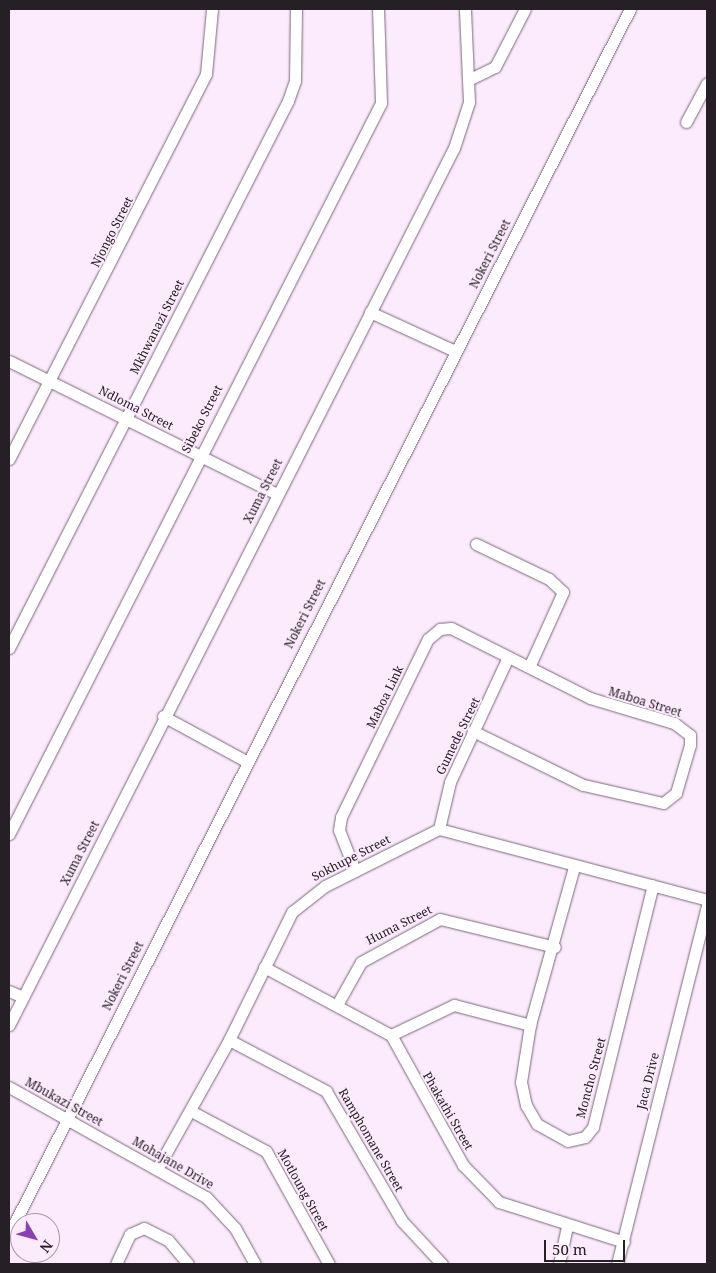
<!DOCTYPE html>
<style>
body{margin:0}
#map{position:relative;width:716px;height:1273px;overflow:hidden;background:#fcebfc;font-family:"Noto Serif",serif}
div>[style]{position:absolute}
.roads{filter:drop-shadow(0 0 1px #786978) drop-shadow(0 0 1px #786978)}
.minor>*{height:11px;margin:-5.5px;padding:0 5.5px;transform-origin:5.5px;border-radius:5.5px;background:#fff}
span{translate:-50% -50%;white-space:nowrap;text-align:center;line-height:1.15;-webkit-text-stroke:4px #fcebfc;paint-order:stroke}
.street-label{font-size:12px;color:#262026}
.frame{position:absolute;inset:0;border:10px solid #262026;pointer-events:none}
.north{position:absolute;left:10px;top:1213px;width:50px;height:50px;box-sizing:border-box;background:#fcebfc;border:1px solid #a69aa6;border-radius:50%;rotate:127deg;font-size:14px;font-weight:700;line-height:20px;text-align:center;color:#262026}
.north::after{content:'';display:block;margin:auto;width:18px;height:22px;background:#8a40b2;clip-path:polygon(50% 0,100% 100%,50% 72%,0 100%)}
.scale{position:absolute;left:544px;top:1240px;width:81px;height:22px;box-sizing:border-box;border:2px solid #262026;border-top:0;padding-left:6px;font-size:15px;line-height:18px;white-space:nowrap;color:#262026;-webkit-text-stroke:4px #fcebfc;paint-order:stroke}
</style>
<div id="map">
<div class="roads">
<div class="minor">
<i style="left:468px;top:80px;width:30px;rotate:-26deg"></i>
<i style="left:495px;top:67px;width:65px;rotate:-62.7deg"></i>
<i style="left:686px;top:122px;width:44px;rotate:-61.7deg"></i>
<i style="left:370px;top:312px;width:94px;rotate:24.6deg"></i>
<i style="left:9px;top:361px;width:299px;rotate:26.4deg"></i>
<i style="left:9px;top:459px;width:432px;rotate:-62.9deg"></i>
<i style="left:206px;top:74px;width:65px;rotate:-84.7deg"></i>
<i style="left:476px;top:544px;width:81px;rotate:25.6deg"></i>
<i style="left:549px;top:579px;width:19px;rotate:43deg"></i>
<i style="left:563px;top:592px;width:82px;rotate:114.4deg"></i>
<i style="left:9px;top:648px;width:614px;rotate:-62.98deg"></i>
<i style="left:288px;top:101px;width:21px;rotate:-71deg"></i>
<i style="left:295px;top:81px;width:72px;rotate:-89.2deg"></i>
<i style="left:163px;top:716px;width:94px;rotate:28.5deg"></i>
<i style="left:439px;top:829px;width:48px;rotate:-76.8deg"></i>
<i style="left:450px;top:782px;width:138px;rotate:-65.1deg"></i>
<i style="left:9px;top:834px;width:820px;rotate:-63.03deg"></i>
<i style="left:381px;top:103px;width:94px;rotate:-91.8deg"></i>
<i style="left:574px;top:867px;width:164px;rotate:105.6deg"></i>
<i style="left:530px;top:1025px;width:58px;rotate:99deg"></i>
<i style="left:521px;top:1082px;width:24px;rotate:78deg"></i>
<i style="left:526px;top:1105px;width:22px;rotate:60deg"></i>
<i style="left:537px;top:1124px;width:35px;rotate:29deg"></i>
<i style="left:568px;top:1141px;width:17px;rotate:-13deg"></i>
<i style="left:585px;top:1137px;width:13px;rotate:-51deg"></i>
<i style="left:593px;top:1127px;width:249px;rotate:-76.1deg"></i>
<i style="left:355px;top:871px;width:44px;rotate:-111.3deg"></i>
<i style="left:339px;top:830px;width:13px;rotate:-81deg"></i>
<i style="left:341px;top:817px;width:198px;rotate:-64deg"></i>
<i style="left:428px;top:639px;width:16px;rotate:-40deg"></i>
<i style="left:440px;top:629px;width:11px;rotate:-5deg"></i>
<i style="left:451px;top:628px;width:156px;rotate:26.7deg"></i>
<i style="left:590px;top:698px;width:88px;rotate:16.6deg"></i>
<i style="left:674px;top:723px;width:20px;rotate:37deg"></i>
<i style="left:690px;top:735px;width:10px;rotate:90deg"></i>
<i style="left:690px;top:745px;width:50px;rotate:106.3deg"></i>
<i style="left:676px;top:793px;width:16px;rotate:142deg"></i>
<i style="left:663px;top:803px;width:82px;rotate:-167.3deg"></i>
<i style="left:583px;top:785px;width:123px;rotate:-153.9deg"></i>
<i style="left:264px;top:967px;width:144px;rotate:28.2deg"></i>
<i style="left:391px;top:1035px;width:149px;rotate:61deg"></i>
<i style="left:463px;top:1165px;width:52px;rotate:45.8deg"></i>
<i style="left:499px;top:1202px;width:131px;rotate:17.7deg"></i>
<i style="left:9px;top:991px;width:15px;rotate:23deg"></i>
<i style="left:338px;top:1003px;width:47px;rotate:-60.7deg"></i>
<i style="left:361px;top:962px;width:90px;rotate:-28.6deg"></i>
<i style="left:440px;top:919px;width:118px;rotate:13.7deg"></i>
<i style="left:9px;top:1025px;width:983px;rotate:-63.1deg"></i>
<i style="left:454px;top:148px;width:48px;rotate:-71.9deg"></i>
<i style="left:469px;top:102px;width:93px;rotate:-92.5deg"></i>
<i style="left:391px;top:1035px;width:70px;rotate:-25.5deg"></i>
<i style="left:454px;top:1005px;width:79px;rotate:14.7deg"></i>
<i style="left:229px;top:1040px;width:110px;rotate:27.7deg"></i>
<i style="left:326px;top:1091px;width:151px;rotate:59.7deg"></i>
<i style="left:402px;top:1221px;width:59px;rotate:47.1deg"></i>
<i style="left:9px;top:1087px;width:226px;rotate:29.2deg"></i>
<i style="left:206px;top:1197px;width:42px;rotate:46.9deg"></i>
<i style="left:235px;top:1228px;width:41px;rotate:60.9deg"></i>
<i style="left:191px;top:1111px;width:85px;rotate:28.1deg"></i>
<i style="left:266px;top:1151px;width:129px;rotate:60.9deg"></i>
<i style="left:157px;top:1169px;width:148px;rotate:-60.8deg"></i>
<i style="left:229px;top:1040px;width:143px;rotate:-63.8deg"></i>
<i style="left:292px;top:912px;width:42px;rotate:-38.2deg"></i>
<i style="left:325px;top:886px;width:127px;rotate:-26.6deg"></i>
<i style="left:439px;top:829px;width:277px;rotate:14.8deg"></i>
<i style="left:9px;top:1234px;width:1373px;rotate:-63.12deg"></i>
<i style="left:116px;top:1264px;width:33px;rotate:-65deg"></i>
<i style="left:130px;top:1234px;width:15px;rotate:-23deg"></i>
<i style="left:144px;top:1228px;width:27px;rotate:27deg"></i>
<i style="left:168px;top:1240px;width:31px;rotate:50deg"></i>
<i style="left:559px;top:1264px;width:39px;rotate:-78deg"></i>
<i style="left:617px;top:1264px;width:370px;rotate:-75.9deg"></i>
</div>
</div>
<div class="street-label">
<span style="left:112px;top:232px;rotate:-63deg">Njongo Street</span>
<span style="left:490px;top:254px;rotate:-63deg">Nokeri Street</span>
<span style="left:157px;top:327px;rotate:-63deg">Mkhwanazi Street</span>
<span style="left:136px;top:408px;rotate:27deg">Ndloma Street</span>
<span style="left:202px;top:419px;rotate:-63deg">Sibeko Street</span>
<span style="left:263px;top:491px;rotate:-63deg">Xuma Street</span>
<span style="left:305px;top:614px;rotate:-63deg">Nokeri Street</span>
<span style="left:385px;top:697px;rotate:-64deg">Maboa Link</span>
<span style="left:645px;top:702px;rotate:17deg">Maboa Street</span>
<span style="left:458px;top:736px;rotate:-64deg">Gumede Street</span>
<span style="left:80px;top:853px;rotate:-63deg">Xuma Street</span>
<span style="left:351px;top:858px;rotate:-27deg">Sokhupe Street</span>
<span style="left:399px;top:925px;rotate:-27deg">Huma Street</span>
<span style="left:123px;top:976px;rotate:-63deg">Nokeri Street</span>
<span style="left:591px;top:1078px;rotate:-75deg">Moncho Street</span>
<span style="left:648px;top:1081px;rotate:-76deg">Jaca Drive</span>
<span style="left:64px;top:1102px;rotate:29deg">Mbukazi Street</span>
<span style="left:448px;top:1111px;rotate:60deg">Phakathi Street</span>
<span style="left:371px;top:1140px;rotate:60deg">Ramphomane Street</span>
<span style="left:173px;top:1163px;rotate:30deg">Mohajane Drive</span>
<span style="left:303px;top:1190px;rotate:61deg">Motloung Street</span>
</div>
<div class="frame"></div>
<div class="north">N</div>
<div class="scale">50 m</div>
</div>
